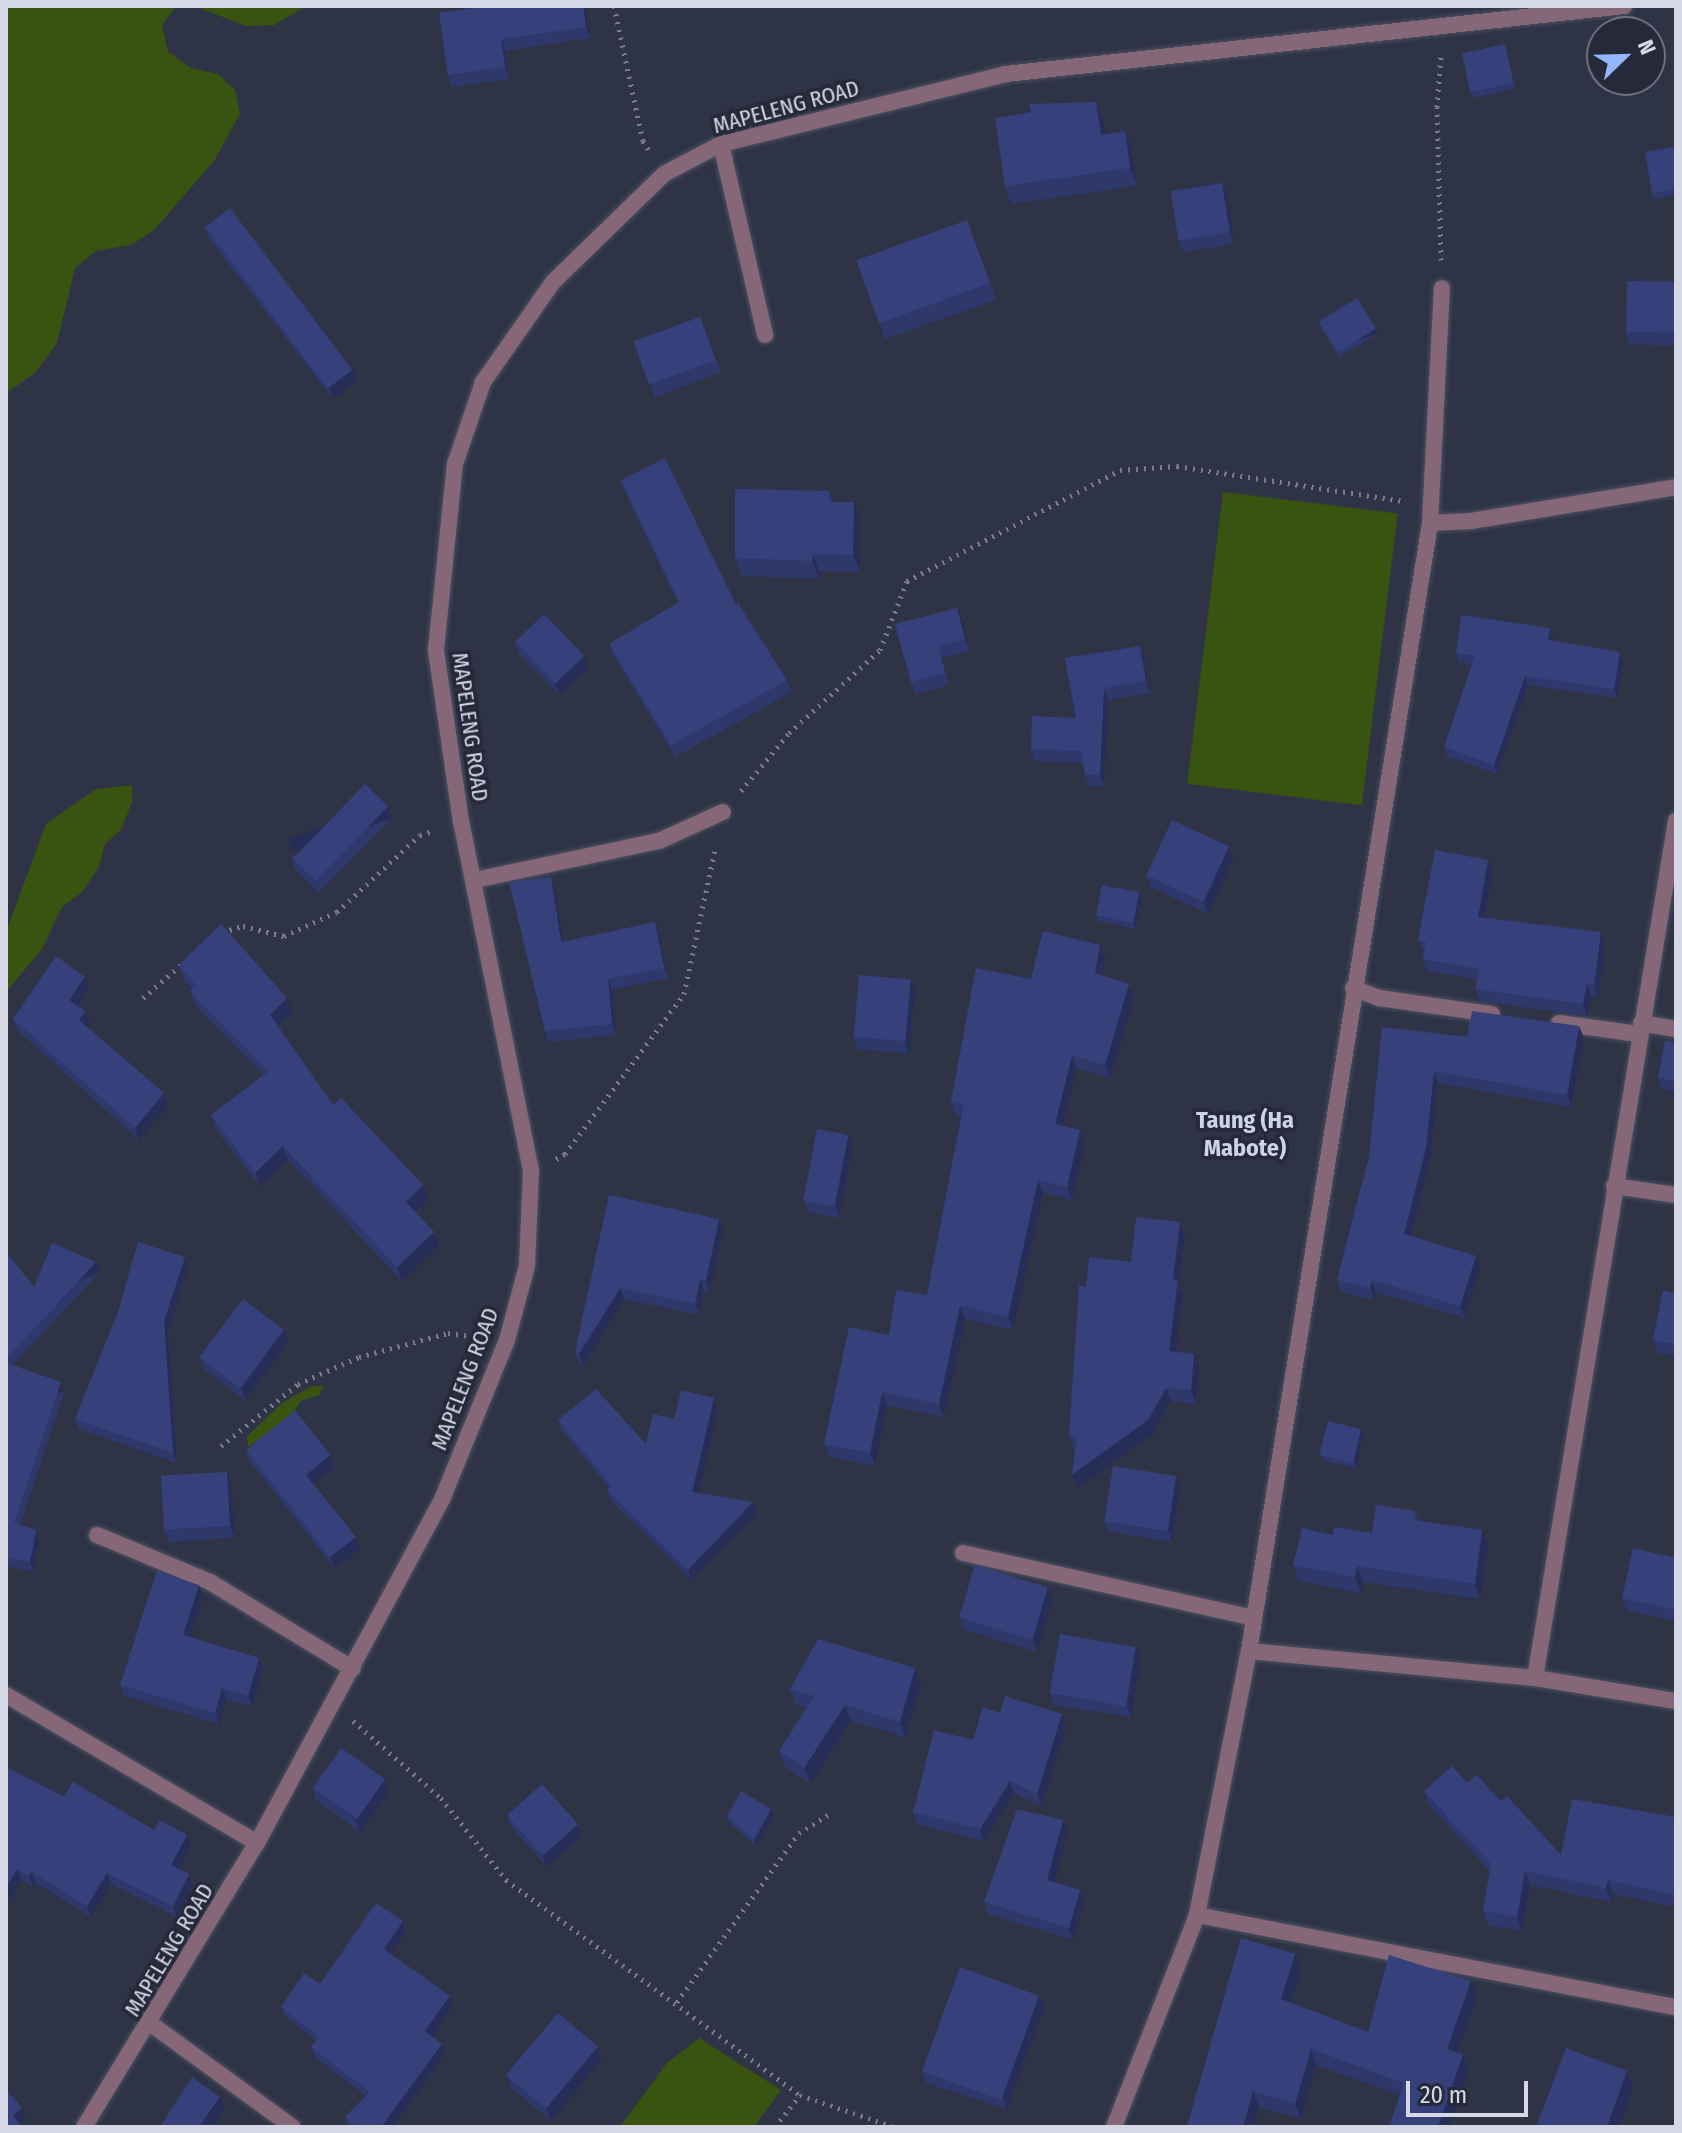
<!DOCTYPE html>
<style>
body{margin:0}
#map{position:relative;width:1682px;height:2133px;overflow:hidden;background:#2e3345;font-family:"Fira Sans Condensed",sans-serif}
div>[style]{position:absolute}
.green>*{inset:0;background:#395310;transform-origin:0 0}
.path>*{height:5px;margin-top:-2.5px;transform-origin:0;background:repeating-linear-gradient(90deg,#797d8c 0 2px,transparent 0 8px)}
.roads{filter:drop-shadow(0 0 2px #4c5162) drop-shadow(0 0 2px #4c5162)}
.service>*{height:16px;margin:-8px;padding:0 8px;transform-origin:8px;border-radius:8px;background:#856778}
.minor>*{height:16px;margin:-8px;padding:0 8px;transform-origin:8px;border-radius:8px;background:#856778}
.tertiary>*{height:16px;margin:-8px;padding:0 8px;transform-origin:8px;border-radius:8px;background:#856778}
.wall>*{inset:0;background:#2e386b;transform-origin:0 0}
.shaded-wall>*{inset:0;background:#262e57;transform-origin:0 0}
.building>*{inset:0;background:#36417c;transform-origin:0 0}
span{translate:-50% -50%;white-space:nowrap;text-align:center;line-height:1.15;-webkit-text-stroke:7px #25293a;paint-order:stroke}
.street-label{font-size:22px;color:#d6d9e5}
.neighbourhood-label{font-size:24px;color:#cdd3ea;font-weight:700}
.frame{position:absolute;inset:0;border:8px solid #d6d9e5;pointer-events:none}
.north{position:absolute;left:1586px;top:16px;width:80px;height:80px;box-sizing:border-box;background:#25293a;border:2px solid #6c6f7e;border-radius:50%;rotate:67deg;font-size:22px;font-weight:700;line-height:32px;text-align:center;color:#d6d9e5}
.north::after{content:'';display:block;margin:auto;width:28px;height:36px;background:#94b7fd;clip-path:polygon(50% 0,100% 100%,50% 72%,0 100%)}
.scale{position:absolute;left:1406px;top:2081px;width:122px;height:36px;box-sizing:border-box;border:4px solid #d6d9e5;border-top:0;padding-left:10px;font-size:24px;line-height:28px;white-space:nowrap;color:#d6d9e5;-webkit-text-stroke:6px #25293a;paint-order:stroke}
</style>
<div id="map">
<div class="green">
<i style="clip-path:polygon(6px 6px,176px 6px,162px 25px,168px 52px,191px 68px,218px 74px,235px 90px,240px 114px,214px 161px,154px 230px,131px 245px,96px 251px,75px 268px,57px 343px,35px 373px,6px 393px)"></i>
<i style="clip-path:polygon(194px 6px,307px 6px,274px 25px,246px 26px)"></i>
<i style="left:1223px;top:492px;width:176px;height:294px;rotate:7deg"></i>
<i style="clip-path:polygon(132px 785px,132px 802px,121px 830px,105px 844px,99px 867px,82px 892px,62px 907px,42px 949px,6px 992px,6px 932px,46px 824px,96px 789px)"></i>
<i style="clip-path:polygon(312px 1386px,323px 1386px,320px 1395px,302px 1400px,287px 1420px,248px 1447px,247px 1436px,258px 1426px,282px 1403px)"></i>
<i style="clip-path:polygon(699px 2038px,781px 2090px,754px 2127px,620px 2127px,666px 2064px)"></i>
</div>
<div class="path">
<i style="left:614px;top:6px;width:138px;rotate:77.9deg"></i>
<i style="left:643px;top:141px;width:13px;rotate:58deg"></i>
<i style="left:1441px;top:260px;width:153px;rotate:-91.5deg"></i>
<i style="left:1437px;top:107px;width:52px;rotate:-85.6deg"></i>
<i style="left:741px;top:791px;width:75px;rotate:-50.4deg"></i>
<i style="left:789px;top:733px;width:123px;rotate:-42.4deg"></i>
<i style="left:880px;top:650px;width:74px;rotate:-68.6deg"></i>
<i style="left:907px;top:581px;width:240px;rotate:-27.5deg"></i>
<i style="left:1120px;top:470px;width:57px;rotate:-4deg"></i>
<i style="left:1177px;top:466px;width:229px;rotate:8.8deg"></i>
<i style="left:222px;top:932px;width:22px;rotate:-16deg"></i>
<i style="left:243px;top:926px;width:42px;rotate:13.7deg"></i>
<i style="left:284px;top:936px;width:58px;rotate:-24.4deg"></i>
<i style="left:337px;top:912px;width:113px;rotate:-42.9deg"></i>
<i style="left:420px;top:835px;width:14px;rotate:-17deg"></i>
<i style="left:143px;top:998px;width:53px;rotate:-41.2deg"></i>
<i style="left:556px;top:1159px;width:10px;rotate:-29deg"></i>
<i style="left:565px;top:1154px;width:199px;rotate:-53.4deg"></i>
<i style="left:684px;top:994px;width:152px;rotate:-77.9deg"></i>
<i style="left:221px;top:1446px;width:99px;rotate:-38.8deg"></i>
<i style="left:298px;top:1384px;width:67px;rotate:-23.9deg"></i>
<i style="left:359px;top:1357px;width:92px;rotate:-15.1deg"></i>
<i style="left:448px;top:1333px;width:30px;rotate:8deg"></i>
<i style="left:353px;top:1721px;width:117px;rotate:41.2deg"></i>
<i style="left:441px;top:1798px;width:105px;rotate:51.6deg"></i>
<i style="left:506px;top:1880px;width:364px;rotate:36.2deg"></i>
<i style="left:800px;top:2095px;width:99px;rotate:18.8deg"></i>
<i style="left:677px;top:2002px;width:208px;rotate:-54.2deg"></i>
<i style="left:799px;top:1833px;width:36px;rotate:-32deg"></i>
<i style="left:775px;top:2127px;width:41px;rotate:-52deg"></i>
</div>
<div class="roads">
<div class="service">
<i style="left:721px;top:144px;width:196px;rotate:77deg"></i>
<i style="left:1430px;top:523px;width:235px;rotate:-87.1deg"></i>
<i style="left:475px;top:880px;width:188px;rotate:-12deg"></i>
<i style="left:659px;top:841px;width:70px;rotate:-24.4deg"></i>
<i style="left:1353px;top:988px;width:28px;rotate:21deg"></i>
<i style="left:1379px;top:998px;width:114px;rotate:8.1deg"></i>
<i style="left:1559px;top:1023px;width:80px;rotate:7.9deg"></i>
<i style="left:1641px;top:1023px;width:36px;rotate:10deg"></i>
<i style="left:1614px;top:1186px;width:63px;rotate:8.3deg"></i>
<i style="left:97px;top:1535px;width:122px;rotate:22.6deg"></i>
<i style="left:210px;top:1582px;width:167px;rotate:31.3deg"></i>
<i style="left:963px;top:1553px;width:297px;rotate:12.6deg"></i>
<i style="left:151px;top:2024px;width:175px;rotate:36.1deg"></i>
</div>
<div class="minor">
<i style="left:1249px;top:1651px;width:287px;rotate:5.4deg"></i>
<i style="left:1535px;top:1678px;width:143px;rotate:9.3deg"></i>
<i style="left:1535px;top:1678px;width:869px;rotate:-80.66deg"></i>
<i style="left:6px;top:1695px;width:291px;rotate:30.5deg"></i>
<i style="left:1197px;top:1915px;width:488px;rotate:10.9deg"></i>
<i style="left:1114px;top:2127px;width:228px;rotate:-68.6deg"></i>
<i style="left:1197px;top:1915px;width:269px;rotate:-78.9deg"></i>
<i style="left:1249px;top:1651px;width:1142px;rotate:-80.88deg"></i>
<i style="left:1430px;top:523px;width:41px;rotate:-2.8deg"></i>
<i style="left:1471px;top:521px;width:208px;rotate:-9.4deg"></i>
</div>
<div class="tertiary">
<i style="left:84px;top:2127px;width:333px;rotate:-58.7deg"></i>
<i style="left:257px;top:1843px;width:393px;rotate:-61.7deg"></i>
<i style="left:443px;top:1497px;width:170px;rotate:-67.8deg"></i>
<i style="left:507px;top:1340px;width:77px;rotate:-74.9deg"></i>
<i style="left:527px;top:1266px;width:95px;rotate:-87.6deg"></i>
<i style="left:531px;top:1171px;width:356px;rotate:-101.3deg"></i>
<i style="left:461px;top:822px;width:174px;rotate:-98.3deg"></i>
<i style="left:436px;top:650px;width:187px;rotate:-84.2deg"></i>
<i style="left:455px;top:464px;width:87px;rotate:-71.1deg"></i>
<i style="left:483px;top:382px;width:122px;rotate:-55deg"></i>
<i style="left:553px;top:282px;width:155px;rotate:-44.2deg"></i>
<i style="left:664px;top:174px;width:64px;rotate:-27.8deg"></i>
<i style="left:721px;top:144px;width:293px;rotate:-13.8deg"></i>
<i style="left:1006px;top:74px;width:622px;rotate:-6.28deg"></i>
</div>
</div>
<div class="wall">
<i style="clip-path:polygon(585px 6px,590px 38px,505px 51px,509px 79px,452px 87px,448px 75px,439px 13px)"></i>
<i style="clip-path:polygon(1507px 50px,1515px 89px,1473px 98px,1471px 92px)"></i>
<i style="clip-path:polygon(1096px 102px,1103px 119px,1105px 134px,1125px 131px,1131px 149px,1137px 186px,1011px 204px,1005px 186px)"></i>
<i style="clip-path:polygon(1676px 147px,1676px 195px,1654px 199px,1652px 193px)"></i>
<i style="clip-path:polygon(1227px 195px,1234px 244px,1183px 252px,1179px 240px)"></i>
<i style="clip-path:polygon(967px 220px,996px 300px,885px 339px,879px 322px)"></i>
<i style="clip-path:polygon(205px 227px,358px 381px,333px 399px,209px 239px)"></i>
<i style="clip-path:polygon(1676px 282px,1676px 346px,1630px 344px,1625px 332px)"></i>
<i style="left:700px;top:317px;width:59px;height:71px;rotate:69deg"></i>
<i style="clip-path:polygon(1319px 322px,1378px 334px,1340px 357px,1321px 328px)"></i>
<i style="clip-path:polygon(621px 480px,737px 607px,787px 680px,792px 692px,675px 757px,614px 656px,609px 644px,678px 603px,625px 492px)"></i>
<i style="clip-path:polygon(829px 491px,833px 502px,860px 520px,860px 572px,819px 571px,819px 579px,742px 576px,735px 558px)"></i>
<i style="clip-path:polygon(957px 608px,970px 651px,942px 658px,949px 685px,915px 694px,911px 682px)"></i>
<i style="clip-path:polygon(1550px 628px,1553px 637px,1552px 641px,1623px 661px,1617px 698px,1528px 685px,1497px 774px,1447px 756px,1444px 747px,1472px 664px,1459px 662px,1456px 653px)"></i>
<i style="clip-path:polygon(515px 642px,584px 656px,588px 667px,560px 695px,519px 654px)"></i>
<i style="clip-path:polygon(1065px 658px,1144px 658px,1150px 693px,1108px 700px,1104px 786px,1090px 787px,1085px 775px,1083px 763px,1035px 761px,1031px 749px,1076px 718px)"></i>
<i style="clip-path:polygon(392px 818px,318px 893px,295px 869px,291px 857px)"></i>
<i style="clip-path:polygon(1233px 859px,1208px 914px,1151px 887px,1146px 875px)"></i>
<i style="clip-path:polygon(1493px 872px,1484px 918px,1605px 944px,1598px 997px,1591px 996px,1587px 1016px,1480px 1001px,1475px 989px,1477px 979px,1427px 971px,1423px 959px,1424px 952px,1418px 940px)"></i>
<i style="clip-path:polygon(555px 888px,563px 941px,659px 933px,668px 978px,612px 990px,616px 1035px,549px 1042px,545px 1031px)"></i>
<i style="clip-path:polygon(1139px 892px,1141px 898px,1135px 929px,1098px 921px,1096px 915px)"></i>
<i style="clip-path:polygon(1105px 959px,1102px 975px,1134px 997px,1110px 1078px,1076px 1068px,1062px 1126px,1080px 1130px,1085px 1144px,1072px 1200px,1043px 1193px,1013px 1330px,965px 1319px,944px 1417px,887px 1405px,875px 1466px,829px 1457px,824px 1444px,889px 1335px,927px 1295px,961px 1115px,955px 1114px,951px 1101px,1031px 979px)"></i>
<i style="clip-path:polygon(178px 966px,292px 1012px,278px 1026px,333px 1105px,428px 1200px,415px 1212px,434px 1232px,439px 1246px,402px 1281px,288px 1160px,260px 1187px,216px 1130px,211px 1115px,264px 1075px,195px 1005px,190px 991px,192px 989px,184px 981px)"></i>
<i style="clip-path:polygon(85px 977px,89px 989px,78px 1006px,90px 1023px,87px 1027px,164px 1093px,168px 1105px,139px 1140px,18px 1031px,13px 1019px)"></i>
<i style="clip-path:polygon(915px 992px,909px 1054px,857px 1049px,853px 1037px)"></i>
<i style="clip-path:polygon(1382px 1027px,1467px 1037px,1584px 1038px,1571px 1107px,1438px 1083px,1430px 1160px,1411px 1236px,1476px 1256px,1480px 1268px,1465px 1318px,1376px 1292px,1374px 1300px,1342px 1292px,1337px 1280px,1369px 1157px)"></i>
<i style="clip-path:polygon(1676px 1042px,1676px 1092px,1662px 1089px,1658px 1078px)"></i>
<i style="clip-path:polygon(848px 1135px,852px 1147px,839px 1218px,809px 1212px,804px 1201px)"></i>
<i style="clip-path:polygon(609px 1195px,719px 1219px,723px 1230px,710px 1292px,704px 1290px,699px 1315px,624px 1299px,583px 1365px,579px 1363px,575px 1352px)"></i>
<i style="clip-path:polygon(1185px 1236px,1179px 1284px,1183px 1294px,1175px 1352px,1194px 1354px,1199px 1368px,1196px 1404px,1171px 1401px,1153px 1434px,1077px 1488px,1072px 1475px,1075px 1449px,1074px 1448px,1069px 1435px,1086px 1287px,1131px 1262px)"></i>
<i style="clip-path:polygon(6px 1252px,34px 1287px,96px 1262px,100px 1272px,13px 1365px,64px 1392px,20px 1525px,36px 1530px,39px 1540px,34px 1572px,6px 1566px)"></i>
<i style="clip-path:polygon(185px 1257px,188px 1268px,168px 1331px,177px 1463px,79px 1429px,75px 1419px)"></i>
<i style="clip-path:polygon(1676px 1293px,1676px 1356px,1658px 1353px,1653px 1340px)"></i>
<i style="clip-path:polygon(284px 1330px,288px 1342px,245px 1400px,205px 1370px,200px 1358px)"></i>
<i style="clip-path:polygon(714px 1398px,718px 1409px,698px 1494px,757px 1513px,692px 1580px,611px 1501px,607px 1490px,609px 1488px,562px 1431px,558px 1420px,646px 1444px,674px 1419px)"></i>
<i style="clip-path:polygon(1363px 1435px,1356px 1468px,1324px 1461px,1321px 1455px)"></i>
<i style="clip-path:polygon(246px 1450px,330px 1455px,335px 1467px,313px 1484px,360px 1549px,335px 1569px,250px 1462px)"></i>
<i style="clip-path:polygon(231px 1484px,235px 1538px,168px 1542px,164px 1530px)"></i>
<i style="clip-path:polygon(1180px 1488px,1172px 1542px,1109px 1532px,1104px 1521px)"></i>
<i style="clip-path:polygon(1415px 1511px,1419px 1521px,1488px 1546px,1480px 1599px,1363px 1582px,1361px 1593px,1299px 1581px,1293px 1565px,1333px 1535px,1372px 1533px)"></i>
<i style="clip-path:polygon(1676px 1558px,1676px 1621px,1627px 1610px,1622px 1598px)"></i>
<i style="clip-path:polygon(1048px 1587px,1052px 1599px,1037px 1652px,964px 1630px,960px 1618px)"></i>
<i style="clip-path:polygon(203px 1596px,190px 1637px,259px 1658px,263px 1669px,252px 1706px,226px 1699px,219px 1724px,124px 1696px,120px 1685px)"></i>
<i style="clip-path:polygon(1140px 1659px,1131px 1717px,1054px 1705px,1050px 1693px)"></i>
<i style="clip-path:polygon(915px 1668px,921px 1683px,905px 1737px,851px 1721px,810px 1783px,784px 1766px,779px 1751px,807px 1708px,796px 1705px,790px 1689px)"></i>
<i style="clip-path:polygon(1000px 1713px,1062px 1714px,1066px 1726px,1042px 1806px,1014px 1793px,984px 1841px,917px 1824px,913px 1812px,973px 1740px)"></i>
<i style="clip-path:polygon(6px 1767px,64px 1797px,154px 1830px,187px 1835px,191px 1845px,179px 1869px,189px 1874px,193px 1885px,177px 1917px,111px 1884px,91px 1917px,36px 1883px,33px 1887px,21px 1880px,6px 1905px)"></i>
<i style="clip-path:polygon(1467px 1783px,1561px 1855px,1676px 1817px,1676px 1907px,1613px 1894px,1611px 1902px,1530px 1885px,1522px 1931px,1488px 1925px,1483px 1911px,1490px 1871px,1429px 1805px,1424px 1791px)"></i>
<i style="clip-path:polygon(312px 1788px,389px 1791px,360px 1832px,316px 1800px)"></i>
<i style="clip-path:polygon(507px 1815px,582px 1836px,547px 1867px,511px 1827px)"></i>
<i style="clip-path:polygon(774px 1815px,756px 1847px,729px 1822px,727px 1816px)"></i>
<i style="clip-path:polygon(1063px 1820px,1067px 1832px,1054px 1882px,1080px 1890px,1084px 1902px,1073px 1940px,988px 1914px,984px 1902px)"></i>
<i style="clip-path:polygon(406px 1931px,391px 1954px,453px 2006px,432px 2036px,446px 2053px,392px 2127px,349px 2127px,345px 2117px,366px 2096px,315px 2057px,311px 2047px,316px 2041px,285px 2016px,281px 2007px)"></i>
<i style="clip-path:polygon(1301px 1969px,1291px 2003px,1368px 2032px,1477px 1997px,1457px 2052px,1463px 2054px,1469px 2070px,1449px 2127px,1389px 2127px,1400px 2095px,1316px 2065px,1301px 2119px,1259px 2107px,1187px 2127px)"></i>
<i style="clip-path:polygon(1044px 2007px,1007px 2109px,926px 2083px,922px 2071px)"></i>
<i style="clip-path:polygon(602px 2059px,551px 2121px,511px 2088px,507px 2076px)"></i>
</div>
<div class="shaded-wall">
<i style="clip-path:polygon(583px 6px,585px 6px,590px 38px,586px 27px)"></i>
<i style="clip-path:polygon(501px 39px,505px 51px,509px 79px,505px 67px)"></i>
<i style="clip-path:polygon(1096px 102px,1103px 119px,1108px 153px,1101px 135px)"></i>
<i style="clip-path:polygon(1125px 131px,1131px 149px,1137px 186px,1130px 168px)"></i>
<i style="clip-path:polygon(1222px 183px,1227px 195px,1234px 244px,1230px 232px)"></i>
<i style="left:1376px;top:328px;width:6px;height:44px;rotate:72deg"></i>
<i style="clip-path:polygon(353px 369px,358px 381px,333px 399px,329px 387px)"></i>
<i style="clip-path:polygon(854px 502px,860px 520px,860px 572px,853px 555px)"></i>
<i style="clip-path:polygon(813px 554px,819px 571px,819px 579px,812px 561px)"></i>
<i style="clip-path:polygon(957px 608px,962px 620px,970px 651px,965px 639px)"></i>
<i style="clip-path:polygon(1550px 628px,1553px 637px,1551px 649px,1548px 640px)"></i>
<i style="clip-path:polygon(1140px 646px,1144px 658px,1150px 693px,1146px 681px)"></i>
<i style="clip-path:polygon(1620px 652px,1623px 661px,1617px 698px,1614px 689px)"></i>
<i style="clip-path:polygon(584px 656px,588px 667px,560px 695px,555px 683px)"></i>
<i style="clip-path:polygon(1525px 676px,1528px 685px,1497px 774px,1494px 765px)"></i>
<i style="clip-path:polygon(1104px 688px,1108px 700px,1104px 786px,1100px 774px)"></i>
<i style="left:388px;top:806px;width:13px;height:105px;rotate:72deg"></i>
<i style="clip-path:polygon(1229px 847px,1233px 859px,1208px 914px,1203px 902px)"></i>
<i style="clip-path:polygon(1488px 860px,1493px 872px,1482px 929px,1478px 917px)"></i>
<i style="clip-path:polygon(551px 877px,555px 888px,565px 953px,561px 942px)"></i>
<i style="clip-path:polygon(1139px 892px,1141px 898px,1135px 929px,1133px 922px)"></i>
<i style="clip-path:polygon(655px 922px,659px 933px,668px 978px,664px 968px)"></i>
<i style="clip-path:polygon(1601px 932px,1605px 944px,1598px 997px,1594px 985px)"></i>
<i style="clip-path:polygon(1100px 945px,1105px 959px,1100px 987px,1095px 973px)"></i>
<i style="clip-path:polygon(85px 977px,89px 989px,74px 1012px,69px 1000px)"></i>
<i style="clip-path:polygon(608px 979px,612px 990px,616px 1035px,612px 1024px)"></i>
<i style="clip-path:polygon(911px 980px,915px 992px,909px 1054px,904px 1042px)"></i>
<i style="clip-path:polygon(1129px 984px,1134px 997px,1110px 1078px,1105px 1065px)"></i>
<i style="clip-path:polygon(1587px 984px,1591px 996px,1587px 1016px,1583px 1004px)"></i>
<i style="clip-path:polygon(287px 998px,292px 1012px,275px 1029px,270px 1015px)"></i>
<i style="clip-path:polygon(85px 1011px,90px 1023px,84px 1032px,79px 1020px)"></i>
<i style="clip-path:polygon(1579px 1026px,1584px 1038px,1571px 1107px,1567px 1095px)"></i>
<i style="clip-path:polygon(1072px 1055px,1076px 1068px,1060px 1138px,1055px 1124px)"></i>
<i style="clip-path:polygon(1434px 1071px,1438px 1083px,1430px 1160px,1408px 1246px,1404px 1234px)"></i>
<i style="clip-path:polygon(164px 1093px,168px 1105px,139px 1140px,135px 1128px)"></i>
<i style="clip-path:polygon(1080px 1130px,1085px 1144px,1072px 1200px,1067px 1187px)"></i>
<i style="clip-path:polygon(848px 1135px,852px 1147px,839px 1218px,835px 1206px)"></i>
<i style="clip-path:polygon(283px 1146px,288px 1160px,260px 1187px,255px 1173px)"></i>
<i style="clip-path:polygon(1038px 1180px,1043px 1193px,1013px 1330px,1008px 1317px)"></i>
<i style="clip-path:polygon(423px 1185px,428px 1200px,411px 1216px,406px 1202px)"></i>
<i style="clip-path:polygon(719px 1219px,723px 1230px,710px 1292px,706px 1281px)"></i>
<i style="clip-path:polygon(1180px 1222px,1185px 1236px,1179px 1284px,1183px 1294px,1174px 1365px,1169px 1351px,1173px 1279px)"></i>
<i style="clip-path:polygon(434px 1232px,439px 1246px,402px 1281px,397px 1267px)"></i>
<i style="clip-path:polygon(1476px 1256px,1480px 1268px,1465px 1318px,1460px 1306px)"></i>
<i style="clip-path:polygon(185px 1257px,188px 1268px,168px 1331px,177px 1463px,173px 1453px,164px 1321px)"></i>
<i style="left:96px;top:1262px;width:11px;height:132px;rotate:68deg"></i>
<i style="clip-path:polygon(700px 1279px,704px 1290px,699px 1315px,695px 1304px)"></i>
<i style="clip-path:polygon(1372px 1280px,1376px 1292px,1374px 1300px,1370px 1288px)"></i>
<i style="clip-path:polygon(620px 1288px,624px 1299px,583px 1365px,579px 1354px)"></i>
<i style="clip-path:polygon(960px 1306px,965px 1319px,944px 1417px,939px 1404px)"></i>
<i style="clip-path:polygon(284px 1330px,288px 1342px,245px 1400px,241px 1389px)"></i>
<i style="clip-path:polygon(1194px 1354px,1199px 1368px,1196px 1404px,1191px 1390px)"></i>
<i style="left:61px;top:1382px;width:10px;height:149px;rotate:73deg"></i>
<i style="clip-path:polygon(1166px 1388px,1171px 1401px,1153px 1434px,1077px 1488px,1072px 1475px)"></i>
<i style="clip-path:polygon(882px 1392px,887px 1405px,875px 1466px,870px 1453px)"></i>
<i style="clip-path:polygon(714px 1398px,718px 1409px,696px 1503px,692px 1492px)"></i>
<i style="clip-path:polygon(1361px 1429px,1363px 1435px,1356px 1468px,1354px 1462px)"></i>
<i style="clip-path:polygon(330px 1455px,335px 1467px,310px 1487px,306px 1475px)"></i>
<i style="clip-path:polygon(227px 1472px,231px 1484px,235px 1538px,230px 1526px)"></i>
<i style="clip-path:polygon(1176px 1476px,1180px 1488px,1172px 1542px,1168px 1530px)"></i>
<i style="clip-path:polygon(753px 1502px,757px 1513px,692px 1580px,688px 1570px)"></i>
<i style="clip-path:polygon(36px 1530px,39px 1540px,34px 1572px,30px 1562px)"></i>
<i style="clip-path:polygon(1482px 1530px,1488px 1546px,1480px 1599px,1475px 1584px)"></i>
<i style="clip-path:polygon(356px 1537px,360px 1549px,335px 1569px,330px 1557px)"></i>
<i style="clip-path:polygon(1357px 1566px,1363px 1582px,1361px 1593px,1355px 1577px)"></i>
<i style="clip-path:polygon(199px 1585px,203px 1596px,187px 1646px,183px 1635px)"></i>
<i style="clip-path:polygon(1048px 1587px,1052px 1599px,1037px 1652px,1033px 1640px)"></i>
<i style="clip-path:polygon(1136px 1647px,1140px 1659px,1131px 1717px,1127px 1705px)"></i>
<i style="clip-path:polygon(259px 1658px,263px 1669px,252px 1706px,248px 1696px)"></i>
<i style="clip-path:polygon(915px 1668px,921px 1683px,905px 1737px,900px 1722px)"></i>
<i style="clip-path:polygon(222px 1688px,226px 1699px,219px 1724px,215px 1713px)"></i>
<i style="clip-path:polygon(845px 1705px,851px 1721px,810px 1783px,804px 1768px)"></i>
<i style="clip-path:polygon(1062px 1714px,1066px 1726px,1042px 1806px,1037px 1794px)"></i>
<i style="clip-path:polygon(385px 1779px,389px 1791px,360px 1832px,356px 1820px)"></i>
<i style="clip-path:polygon(1010px 1781px,1014px 1793px,984px 1841px,980px 1829px)"></i>
<i style="clip-path:polygon(771px 1809px,774px 1815px,756px 1847px,754px 1840px)"></i>
<i style="clip-path:polygon(1063px 1820px,1067px 1832px,1052px 1892px,1047px 1880px)"></i>
<i style="clip-path:polygon(578px 1824px,582px 1836px,547px 1867px,542px 1855px)"></i>
<i style="clip-path:polygon(187px 1835px,191px 1845px,175px 1876px,171px 1865px)"></i>
<i style="clip-path:polygon(17px 1869px,21px 1880px,6px 1905px,6px 1887px)"></i>
<i style="clip-path:polygon(1525px 1871px,1530px 1885px,1522px 1931px,1517px 1917px)"></i>
<i style="clip-path:polygon(32px 1872px,36px 1883px,33px 1887px,29px 1876px)"></i>
<i style="clip-path:polygon(107px 1873px,111px 1884px,91px 1917px,87px 1906px)"></i>
<i style="clip-path:polygon(189px 1874px,193px 1885px,177px 1917px,173px 1906px)"></i>
<i style="clip-path:polygon(1608px 1880px,1613px 1894px,1611px 1902px,1606px 1888px)"></i>
<i style="clip-path:polygon(1080px 1890px,1084px 1902px,1073px 1940px,1069px 1928px)"></i>
<i style="clip-path:polygon(403px 1921px,406px 1931px,387px 1959px,384px 1949px)"></i>
<i style="clip-path:polygon(1295px 1954px,1301px 1969px,1287px 2015px,1281px 1999px)"></i>
<i style="clip-path:polygon(1471px 1981px,1477px 1997px,1453px 2064px,1447px 2049px)"></i>
<i style="clip-path:polygon(1039px 1995px,1044px 2007px,1007px 2109px,1003px 2097px)"></i>
<i style="clip-path:polygon(450px 1996px,453px 2006px,429px 2041px,425px 2031px)"></i>
<i style="clip-path:polygon(442px 2044px,446px 2053px,392px 2127px,381px 2127px)"></i>
<i style="clip-path:polygon(598px 2047px,602px 2059px,551px 2121px,546px 2109px)"></i>
<i style="clip-path:polygon(1311px 2049px,1316px 2065px,1301px 2119px,1295px 2104px)"></i>
<i style="clip-path:polygon(1463px 2054px,1469px 2070px,1449px 2127px,1438px 2127px)"></i>
<i style="clip-path:polygon(1627px 2071px,1633px 2088px,1619px 2127px,1607px 2127px)"></i>
<i style="clip-path:polygon(1253px 2091px,1259px 2107px,1253px 2127px,1243px 2127px)"></i>
<i style="clip-path:polygon(220px 2097px,224px 2109px,212px 2127px,199px 2127px)"></i>
<i style="clip-path:polygon(22px 2108px,26px 2119px,17px 2127px,13px 2115px)"></i>
</div>
<div class="building">
<i style="clip-path:polygon(487px 6px,583px 6px,586px 27px,501px 39px,505px 67px,448px 75px,439px 13px)"></i>
<i style="left:1505px;top:44px;width:40px;height:44px;rotate:78deg"></i>
<i style="clip-path:polygon(1096px 102px,1101px 135px,1125px 131px,1130px 168px,1005px 186px,995px 118px,1031px 112px,1029px 104px)"></i>
<i style="clip-path:polygon(1676px 147px,1676px 189px,1652px 193px,1645px 152px)"></i>
<i style="left:1222px;top:183px;width:50px;height:52px;rotate:81deg"></i>
<i style="left:230px;top:208px;width:203px;height:31px;rotate:53deg"></i>
<i style="left:967px;top:220px;width:67px;height:118px;rotate:70deg"></i>
<i style="left:1627px;top:281px;width:49px;height:51px;rotate:1deg"></i>
<i style="left:1357px;top:298px;width:36px;height:45px;rotate:58deg"></i>
<i style="left:700px;top:317px;width:46px;height:71px;rotate:70deg"></i>
<i style="clip-path:polygon(665px 458px,737px 607px,737px 602px,787px 680px,671px 745px,609px 644px,679px 602px,621px 480px)"></i>
<i style="clip-path:polygon(735px 489px,829px 491px,829px 502px,854px 502px,853px 555px,813px 554px,812px 561px,735px 558px)"></i>
<i style="clip-path:polygon(957px 608px,965px 639px,938px 646px,945px 673px,911px 682px,895px 624px)"></i>
<i style="left:544px;top:614px;width:58px;height:40px;rotate:46deg"></i>
<i style="clip-path:polygon(1461px 615px,1550px 628px,1548px 640px,1620px 652px,1614px 689px,1525px 676px,1494px 765px,1444px 747px,1475px 656px,1456px 653px)"></i>
<i style="clip-path:polygon(1140px 646px,1146px 681px,1104px 688px,1100px 774px,1085px 775px,1081px 751px,1031px 749px,1032px 716px,1076px 718px,1065px 658px)"></i>
<i style="left:365px;top:784px;width:32px;height:104px;rotate:44deg"></i>
<i style="left:1172px;top:820px;width:63px;height:61px;rotate:25deg"></i>
<i style="clip-path:polygon(1435px 850px,1488px 860px,1478px 917px,1601px 932px,1594px 985px,1587px 984px,1583px 1004px,1475px 989px,1479px 969px,1423px 959px,1426px 942px,1418px 940px)"></i>
<i style="clip-path:polygon(551px 877px,561px 942px,655px 922px,664px 968px,608px 979px,612px 1024px,545px 1031px,509px 882px)"></i>
<i style="left:1102px;top:885px;width:38px;height:31px;rotate:11deg"></i>
<i style="clip-path:polygon(221px 924px,287px 998px,270px 1015px,333px 1105px,341px 1098px,423px 1185px,406px 1202px,434px 1232px,397px 1267px,283px 1146px,255px 1173px,211px 1115px,269px 1071px,190px 991px,196px 985px,178px 966px)"></i>
<i style="clip-path:polygon(1043px 931px,1100px 945px,1095px 973px,1129px 984px,1105px 1065px,1072px 1055px,1055px 1124px,1080px 1130px,1067px 1187px,1038px 1180px,1008px 1317px,960px 1306px,939px 1404px,882px 1392px,870px 1453px,824px 1444px,849px 1327px,889px 1335px,896px 1290px,927px 1295px,964px 1104px,951px 1101px,976px 968px,1031px 979px)"></i>
<i style="clip-path:polygon(56px 956px,85px 977px,69px 1000px,85px 1011px,79px 1020px,164px 1093px,135px 1128px,13px 1019px)"></i>
<i style="left:859px;top:975px;width:52px;height:62px;rotate:5deg"></i>
<i style="clip-path:polygon(1472px 1011px,1579px 1026px,1567px 1095px,1434px 1071px,1426px 1148px,1404px 1234px,1476px 1256px,1460px 1306px,1372px 1280px,1370px 1288px,1337px 1280px,1369px 1157px,1382px 1027px,1467px 1037px)"></i>
<i style="clip-path:polygon(1665px 1041px,1676px 1042px,1676px 1081px,1658px 1078px)"></i>
<i style="left:817px;top:1129px;width:32px;height:73px;rotate:11deg"></i>
<i style="clip-path:polygon(609px 1195px,719px 1219px,706px 1281px,700px 1279px,695px 1304px,620px 1288px,579px 1354px,575px 1352px)"></i>
<i style="clip-path:polygon(1136px 1217px,1180px 1222px,1173px 1279px,1178px 1280px,1169px 1351px,1194px 1354px,1191px 1390px,1166px 1388px,1148px 1420px,1072px 1475px,1077px 1435px,1069px 1435px,1079px 1285px,1086px 1287px,1089px 1257px,1131px 1262px)"></i>
<i style="clip-path:polygon(138px 1242px,185px 1257px,164px 1321px,173px 1453px,75px 1419px,118px 1312px)"></i>
<i style="clip-path:polygon(52px 1243px,96px 1262px,6px 1359px,6px 1252px,34px 1287px)"></i>
<i style="clip-path:polygon(1663px 1290px,1676px 1293px,1676px 1344px,1653px 1340px)"></i>
<i style="left:243px;top:1299px;width:51px;height:73px;rotate:37deg"></i>
<i style="clip-path:polygon(6px 1363px,61px 1382px,14px 1523px,36px 1530px,30px 1562px,6px 1557px)"></i>
<i style="clip-path:polygon(596px 1389px,646px 1444px,653px 1414px,674px 1419px,681px 1390px,714px 1398px,692px 1492px,753px 1502px,688px 1570px,607px 1490px,611px 1486px,558px 1420px)"></i>
<i style="clip-path:polygon(295px 1410px,330px 1455px,306px 1475px,356px 1537px,330px 1557px,246px 1450px)"></i>
<i style="left:1328px;top:1421px;width:34px;height:35px;rotate:14deg"></i>
<i style="left:1113px;top:1466px;width:64px;height:56px;rotate:9deg"></i>
<i style="left:227px;top:1472px;width:54px;height:66px;rotate:87deg"></i>
<i style="clip-path:polygon(1376px 1505px,1415px 1511px,1414px 1520px,1482px 1530px,1475px 1584px,1357px 1566px,1355px 1577px,1293px 1565px,1302px 1528px,1333px 1535px,1334px 1527px,1372px 1533px)"></i>
<i style="clip-path:polygon(1633px 1548px,1676px 1558px,1676px 1610px,1622px 1598px)"></i>
<i style="left:975px;top:1565px;width:76px;height:55px;rotate:17deg"></i>
<i style="clip-path:polygon(157px 1571px,199px 1585px,183px 1635px,259px 1658px,248px 1696px,222px 1688px,215px 1713px,120px 1685px)"></i>
<i style="left:1060px;top:1634px;width:77px;height:60px;rotate:10deg"></i>
<i style="clip-path:polygon(818px 1639px,915px 1668px,900px 1722px,845px 1705px,804px 1768px,779px 1751px,814px 1696px,790px 1689px)"></i>
<i style="clip-path:polygon(1005px 1696px,1062px 1714px,1037px 1794px,1010px 1781px,980px 1829px,913px 1812px,934px 1730px,973px 1740px,983px 1707px,1000px 1713px)"></i>
<i style="left:341px;top:1748px;width:54px;height:49px;rotate:35deg"></i>
<i style="clip-path:polygon(1452px 1766px,1467px 1783px,1477px 1775px,1500px 1801px,1507px 1796px,1561px 1855px,1572px 1799px,1676px 1817px,1676px 1895px,1608px 1880px,1606px 1888px,1525px 1871px,1517px 1917px,1483px 1911px,1491px 1864px,1424px 1791px)"></i>
<i style="clip-path:polygon(6px 1767px,64px 1797px,73px 1782px,154px 1830px,159px 1820px,187px 1835px,171px 1865px,189px 1874px,173px 1906px,107px 1873px,87px 1906px,32px 1872px,29px 1876px,17px 1869px,6px 1887px)"></i>
<i style="left:542px;top:1784px;width:54px;height:47px;rotate:48deg"></i>
<i style="clip-path:polygon(741px 1791px,771px 1809px,754px 1840px,727px 1816px)"></i>
<i style="clip-path:polygon(1017px 1809px,1063px 1820px,1047px 1880px,1080px 1890px,1069px 1928px,984px 1902px)"></i>
<i style="clip-path:polygon(376px 1903px,403px 1921px,384px 1949px,450px 1996px,425px 2031px,442px 2044px,381px 2127px,355px 2127px,345px 2117px,370px 2092px,311px 2047px,319px 2037px,281px 2007px,304px 1973px,320px 1984px)"></i>
<i style="clip-path:polygon(1241px 1938px,1295px 1954px,1281px 1999px,1368px 2032px,1389px 1955px,1471px 1981px,1447px 2049px,1463px 2054px,1438px 2127px,1389px 2127px,1404px 2083px,1311px 2049px,1295px 2104px,1253px 2091px,1243px 2127px,1187px 2127px)"></i>
<i style="left:960px;top:1967px;width:84px;height:111px;rotate:20deg"></i>
<i style="left:558px;top:2013px;width:52px;height:81px;rotate:40deg"></i>
<i style="clip-path:polygon(1566px 2048px,1627px 2071px,1607px 2127px,1536px 2127px)"></i>
<i style="clip-path:polygon(192px 2077px,220px 2097px,199px 2127px,160px 2127px)"></i>
<i style="clip-path:polygon(6px 2089px,22px 2108px,13px 2115px,22px 2127px,6px 2127px)"></i>
</div>
<div class="street-label">
<span style="left:786px;top:107px;rotate:-15deg">MAPELENG ROAD</span>
<span style="left:470px;top:727px;rotate:82deg">MAPELENG ROAD</span>
<span style="left:465px;top:1379px;rotate:-69deg">MAPELENG ROAD</span>
<span style="left:169px;top:1950px;rotate:-59deg">MAPELENG ROAD</span>
</div>
<div class="neighbourhood-label">
<span style="left:1245px;top:1135px">Taung (Ha<br>Mabote)</span>
</div>
<div class="frame"></div>
<div class="north">N</div>
<div class="scale">20 m</div>
</div>
